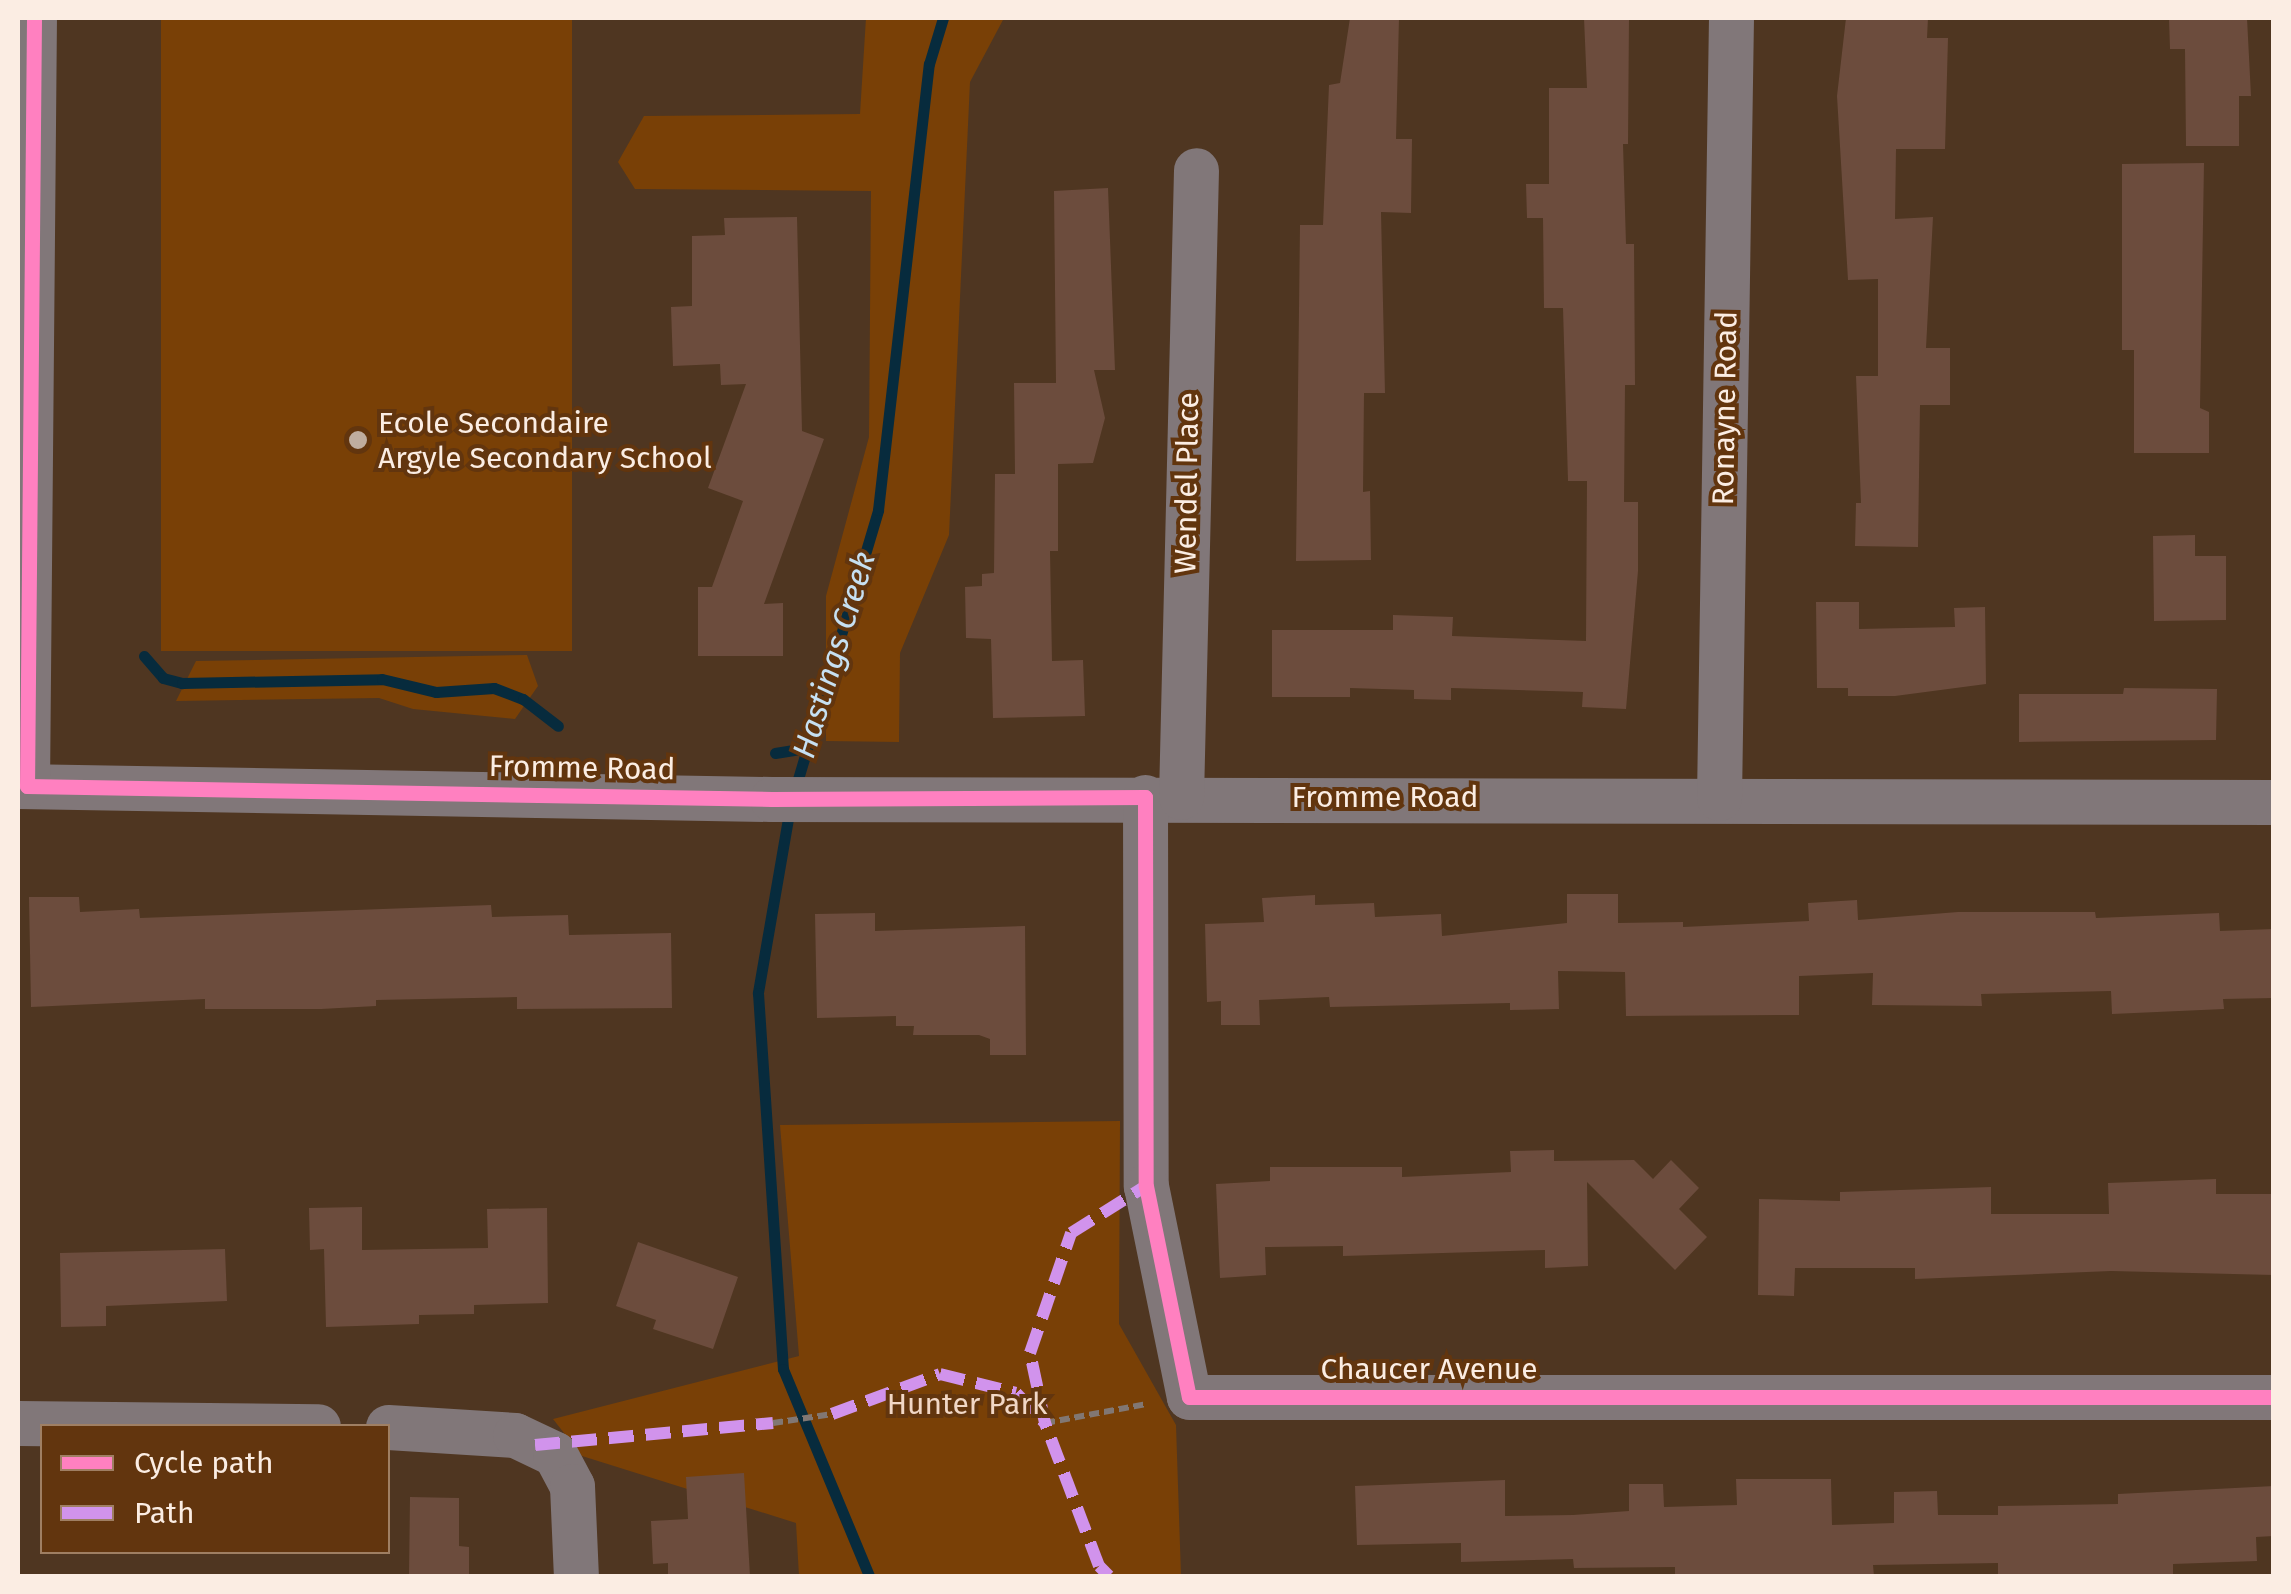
<!DOCTYPE html>
<style>
body{margin:0}
#map{position:relative;width:2291px;height:1594px;overflow:hidden;background:#4f3621;font-family:"Fira Sans",sans-serif}
div>[style]{position:absolute}
.green>*{inset:0;background:#794006;transform-origin:0 0}
.stream>*{height:11px;margin:-5.5px;padding:0 5.5px;transform-origin:5.5px;border-radius:5.5px;background:#072b3d}
.building>*{inset:0;background:#6c4c3d}
.path>*{height:6px;margin-top:-3px;transform-origin:0;background:repeating-linear-gradient(90deg,#817773 0 10px,transparent 0 15px)}
.minor>*{height:45px;margin:-22.5px;padding:0 22.5px;transform-origin:22.5px;border-radius:22.5px;background:#817779}
.quiet>*{height:12px;margin-top:-6px;transform-origin:0;background:repeating-linear-gradient(90deg,#d193ec 0 25px,transparent 0 37px)}
.cycleway>*{height:15px;margin:-7.5px;padding:0 7.5px;transform-origin:7.5px;border-radius:7.5px;background:#ff80c0}
.dots>*{width:28px;height:28px;translate:-50% -50%;box-sizing:border-box;border:5px solid #62350e;border-radius:50%}
span{translate:-50% -50%;white-space:nowrap;text-align:center;line-height:1.15;-webkit-text-stroke:8px #62350e;paint-order:stroke}
.street-label{font-size:30px;color:#fbede3}
.poi-label{font-size:30px;color:#fbede3}
.left{translate:0 -50%;text-align:left}
.park-label{font-size:30px;color:#f1d7c6}
.water-label{font-size:32px;color:#c6e0f2;font-style:italic}
.frame{position:absolute;inset:0;border:20px solid #fbede3;pointer-events:none}
.legend{position:absolute;left:40px;top:1424px;width:350px;height:130px;box-sizing:border-box;background:#62350e;border:2px solid #9f7f63;margin:0;padding:12px 18px;list-style:none;font-size:30px;color:#fbede3}
.legend li{display:flex;align-items:center;gap:20px;height:50px}
.legend b{width:50px;border:2px solid #9f7f63}
</style>
<div id="map">
<div class="green">
<i style="left:161px;top:18px;width:411px;height:633px"></i>
<i style="clip-path:polygon(866px 18px,1004px 18px,970px 82px,949px 535px,900px 653px,899px 742px,826px 741px,826px 596px,869px 437px,871px 191px,635px 189px,618px 162px,644px 116px,860px 114px)"></i>
<i style="clip-path:polygon(527px 655px,538px 686px,515px 719px,413px 709px,379px 698px,176px 701px,196px 661px)"></i>
<i style="clip-path:polygon(1120px 1121px,1119px 1324px,1176px 1425px,1181px 1576px,799px 1576px,796px 1523px,582px 1456px,553px 1419px,799px 1356px,780px 1125px)"></i>
</div>
<div class="stream">
<i style="left:144px;top:656px;width:29px;rotate:49deg"></i>
<i style="left:163px;top:678px;width:20px;rotate:15deg"></i>
<i style="left:182px;top:683px;width:200px;rotate:-1.1deg"></i>
<i style="left:382px;top:679px;width:56px;rotate:13.5deg"></i>
<i style="left:436px;top:692px;width:58px;rotate:-3.9deg"></i>
<i style="left:494px;top:688px;width:31px;rotate:21deg"></i>
<i style="left:523px;top:699px;width:44px;rotate:37.6deg"></i>
<i style="left:775px;top:753px;width:30px;rotate:-9deg"></i>
<i style="left:795px;top:789px;width:291px;rotate:-73.4deg"></i>
<i style="left:878px;top:510px;width:449px;rotate:-83.5deg"></i>
<i style="left:929px;top:64px;width:48px;rotate:-73.1deg"></i>
<i style="left:790px;top:807px;width:189px;rotate:99.8deg"></i>
<i style="left:758px;top:993px;width:377px;rotate:86.2deg"></i>
<i style="left:783px;top:1369px;width:224px;rotate:67.4deg"></i>
</div>
<div class="building">
<i style="clip-path:polygon(1350px 18px,1399px 18px,1396px 139px,1412px 139px,1411px 213px,1381px 212px,1385px 393px,1364px 393px,1363px 492px,1370px 491px,1371px 560px,1296px 561px,1300px 225px,1323px 225px,1329px 85px,1340px 83px)"></i>
<i style="clip-path:polygon(1584px 18px,1629px 18px,1628px 144px,1623px 144px,1626px 244px,1634px 244px,1635px 385px,1625px 385px,1624px 502px,1638px 502px,1638px 571px,1626px 709px,1582px 707px,1583px 692px,1451px 688px,1451px 700px,1414px 699px,1414px 690px,1350px 688px,1350px 697px,1272px 697px,1272px 630px,1393px 630px,1393px 615px,1453px 617px,1452px 636px,1586px 641px,1587px 481px,1568px 481px,1563px 308px,1544px 308px,1543px 218px,1527px 218px,1526px 184px,1549px 184px,1549px 88px,1587px 88px)"></i>
<i style="clip-path:polygon(1846px 18px,1928px 18px,1927px 38px,1948px 38px,1945px 149px,1896px 149px,1895px 219px,1933px 217px,1926px 348px,1950px 348px,1950px 405px,1920px 405px,1918px 547px,1855px 546px,1856px 503px,1861px 503px,1856px 376px,1878px 376px,1878px 279px,1848px 280px,1837px 96px)"></i>
<i style="clip-path:polygon(2169px 18px,2247px 18px,2251px 96px,2239px 96px,2239px 146px,2186px 146px,2185px 49px,2170px 49px)"></i>
<i style="clip-path:polygon(2204px 163px,2200px 408px,2209px 412px,2209px 453px,2134px 453px,2134px 350px,2122px 350px,2122px 164px)"></i>
<i style="clip-path:polygon(1108px 188px,1115px 370px,1094px 370px,1105px 418px,1093px 463px,1058px 464px,1058px 551px,1050px 551px,1052px 661px,1083px 660px,1085px 716px,993px 718px,991px 639px,966px 638px,965px 587px,982px 586px,982px 574px,994px 573px,995px 474px,1015px 474px,1014px 383px,1056px 383px,1054px 191px)"></i>
<i style="clip-path:polygon(797px 217px,802px 431px,824px 439px,764px 604px,783px 603px,783px 656px,698px 656px,698px 587px,712px 587px,743px 501px,708px 488px,746px 384px,721px 385px,720px 364px,673px 366px,671px 307px,692px 306px,692px 236px,725px 235px,724px 218px)"></i>
<i style="clip-path:polygon(2195px 535px,2195px 556px,2226px 556px,2226px 620px,2154px 621px,2153px 536px)"></i>
<i style="clip-path:polygon(1816px 602px,1859px 602px,1859px 629px,1955px 627px,1954px 608px,1985px 607px,1986px 684px,1895px 696px,1848px 696px,1848px 688px,1817px 688px)"></i>
<i style="clip-path:polygon(2124px 688px,2217px 689px,2216px 740px,2019px 742px,2019px 694px,2123px 694px)"></i>
<i style="clip-path:polygon(1567px 894px,1618px 894px,1618px 923px,1683px 922px,1683px 927px,1809px 921px,1808px 903px,1857px 900px,1858px 920px,1958px 912px,2095px 912px,2096px 918px,2219px 913px,2220px 931px,2274px 929px,2274px 998px,2223px 999px,2224px 1009px,2112px 1014px,2111px 991px,1981px 994px,1982px 1006px,1872px 1005px,1873px 973px,1799px 976px,1799px 1015px,1626px 1016px,1625px 972px,1558px 971px,1559px 1009px,1510px 1010px,1510px 1003px,1330px 1007px,1329px 997px,1259px 1000px,1260px 1025px,1221px 1025px,1221px 1001px,1207px 1002px,1205px 924px,1264px 922px,1262px 898px,1315px 895px,1315px 905px,1374px 903px,1375px 917px,1441px 914px,1442px 936px,1567px 923px)"></i>
<i style="clip-path:polygon(29px 897px,79px 897px,80px 912px,139px 909px,140px 918px,491px 905px,492px 917px,568px 915px,569px 935px,671px 933px,672px 1008px,517px 1009px,517px 997px,376px 1000px,376px 1006px,321px 1009px,205px 1009px,205px 999px,31px 1007px)"></i>
<i style="clip-path:polygon(875px 913px,875px 931px,1025px 926px,1026px 1055px,990px 1055px,990px 1039px,979px 1035px,913px 1035px,914px 1026px,896px 1026px,896px 1016px,817px 1018px,815px 914px)"></i>
<i style="clip-path:polygon(1554px 1150px,1554px 1161px,1634px 1160px,1653px 1179px,1671px 1160px,1699px 1188px,1679px 1209px,1707px 1237px,1675px 1270px,1587px 1182px,1588px 1266px,1545px 1268px,1545px 1250px,1343px 1256px,1343px 1246px,1265px 1247px,1266px 1275px,1220px 1278px,1216px 1184px,1270px 1181px,1270px 1167px,1402px 1167px,1402px 1177px,1511px 1172px,1510px 1151px)"></i>
<i style="clip-path:polygon(2216px 1179px,2216px 1194px,2274px 1194px,2274px 1275px,2111px 1271px,1915px 1279px,1915px 1268px,1795px 1268px,1794px 1296px,1758px 1295px,1759px 1199px,1840px 1201px,1840px 1192px,1991px 1187px,1991px 1214px,2109px 1214px,2108px 1183px)"></i>
<i style="clip-path:polygon(362px 1207px,362px 1250px,488px 1248px,487px 1209px,547px 1208px,548px 1303px,474px 1305px,474px 1314px,419px 1315px,419px 1324px,326px 1327px,324px 1249px,310px 1250px,309px 1208px)"></i>
<i style="clip-path:polygon(638px 1242px,738px 1277px,713px 1349px,653px 1329px,656px 1320px,616px 1306px)"></i>
<i style="clip-path:polygon(225px 1249px,227px 1301px,106px 1306px,106px 1326px,61px 1327px,60px 1253px)"></i>
<i style="clip-path:polygon(744px 1473px,750px 1576px,668px 1576px,668px 1563px,653px 1564px,651px 1521px,688px 1519px,686px 1477px)"></i>
<i style="clip-path:polygon(1736px 1479px,1831px 1479px,1832px 1525px,1894px 1523px,1894px 1492px,1937px 1491px,1938px 1515px,1998px 1515px,1998px 1506px,2118px 1504px,2118px 1494px,2274px 1486px,2274px 1536px,2256px 1537px,2257px 1561px,2173px 1564px,2173px 1576px,1998px 1576px,1998px 1563px,1873px 1565px,1874px 1576px,1675px 1576px,1675px 1567px,1574px 1568px,1573px 1559px,1461px 1562px,1461px 1543px,1357px 1545px,1355px 1486px,1505px 1480px,1505px 1516px,1573px 1515px,1629px 1511px,1629px 1484px,1663px 1484px,1664px 1507px,1737px 1505px)"></i>
<i style="clip-path:polygon(410px 1497px,459px 1498px,459px 1546px,469px 1547px,469px 1576px,409px 1576px)"></i>
</div>
<div class="path">
<i style="left:773px;top:1423px;width:60px;rotate:-8.7deg"></i>
<i style="left:1045px;top:1423px;width:104px;rotate:-10.6deg"></i>
</div>
<div class="minor">
<i style="left:18px;top:786px;width:754px;rotate:0.99deg"></i>
<i style="left:772px;top:799px;width:1502px;rotate:0.11deg"></i>
<i style="left:27px;top:786px;width:768px;rotate:-89.48deg"></i>
<i style="left:1145px;top:797px;width:389px;rotate:89.9deg"></i>
<i style="left:1146px;top:1186px;width:215px;rotate:78.5deg"></i>
<i style="left:1189px;top:1397px;width:1085px"></i>
<i style="left:1181px;top:797px;width:627px;rotate:-88.63deg"></i>
<i style="left:1719px;top:798px;width:780px;rotate:-89.12deg"></i>
<i style="left:18px;top:1423px;width:300px;rotate:0.6deg"></i>
<i style="left:388px;top:1427px;width:127px;rotate:3.6deg"></i>
<i style="left:515px;top:1435px;width:44px;rotate:25.4deg"></i>
<i style="left:555px;top:1454px;width:36px;rotate:62deg"></i>
<i style="left:572px;top:1486px;width:90px;rotate:87.5deg"></i>
</div>
<div class="quiet">
<i style="left:832px;top:1414px;width:115px;rotate:-20.3deg"></i>
<i style="left:940px;top:1374px;width:78px;rotate:14deg"></i>
<i style="left:1016px;top:1393px;width:42px;rotate:46deg"></i>
<i style="left:535px;top:1445px;width:239px;rotate:-5.3deg"></i>
<i style="left:1109px;top:1576px;width:14px;rotate:-135deg"></i>
<i style="left:1099px;top:1566px;width:153px;rotate:-110.7deg"></i>
<i style="left:1045px;top:1423px;width:72px;rotate:-102.1deg"></i>
<i style="left:1030px;top:1353px;width:127px;rotate:-71.1deg"></i>
<i style="left:1071px;top:1233px;width:89px;rotate:-32.1deg"></i>
</div>
<div class="cycleway">
<i style="left:34px;top:18px;width:768px;rotate:90.52deg"></i>
<i style="left:27px;top:786px;width:745px;rotate:1deg"></i>
<i style="left:772px;top:799px;width:373px;rotate:-0.3deg"></i>
<i style="left:1145px;top:797px;width:389px;rotate:89.9deg"></i>
<i style="left:1146px;top:1186px;width:215px;rotate:78.5deg"></i>
<i style="left:1189px;top:1397px;width:1085px"></i>
</div>
<div class="dots">
<i style="left:358px;top:440px;background:#bfad9f"></i>
</div>
<div class="street-label">
<span style="left:1725px;top:408px;rotate:-89deg">Ronayne Road</span>
<span style="left:1187px;top:483px;rotate:-89deg">Wendel Place</span>
<span style="left:582px;top:768px;rotate:1deg">Fromme Road</span>
<span style="left:1385px;top:797px">Fromme Road</span>
<span style="left:1429px;top:1369px">Chaucer Avenue</span>
</div>
<div class="poi-label">
<span class="left" style="left:378px;top:440px">Ecole Secondaire<br>Argyle Secondary School</span>
</div>
<div class="park-label">
<span style="left:967px;top:1404px">Hunter Park</span>
</div>
<div class="water-label">
<span style="left:834px;top:655px;rotate:-73deg">Hastings Creek</span>
</div>
<div class="frame"></div>
<ul class="legend">
<li><b style="height:12px;background:#ff80c0"></b>Cycle path</li>
<li><b style="height:12px;background:#d193ec"></b>Path</li>
</ul>
</div>
